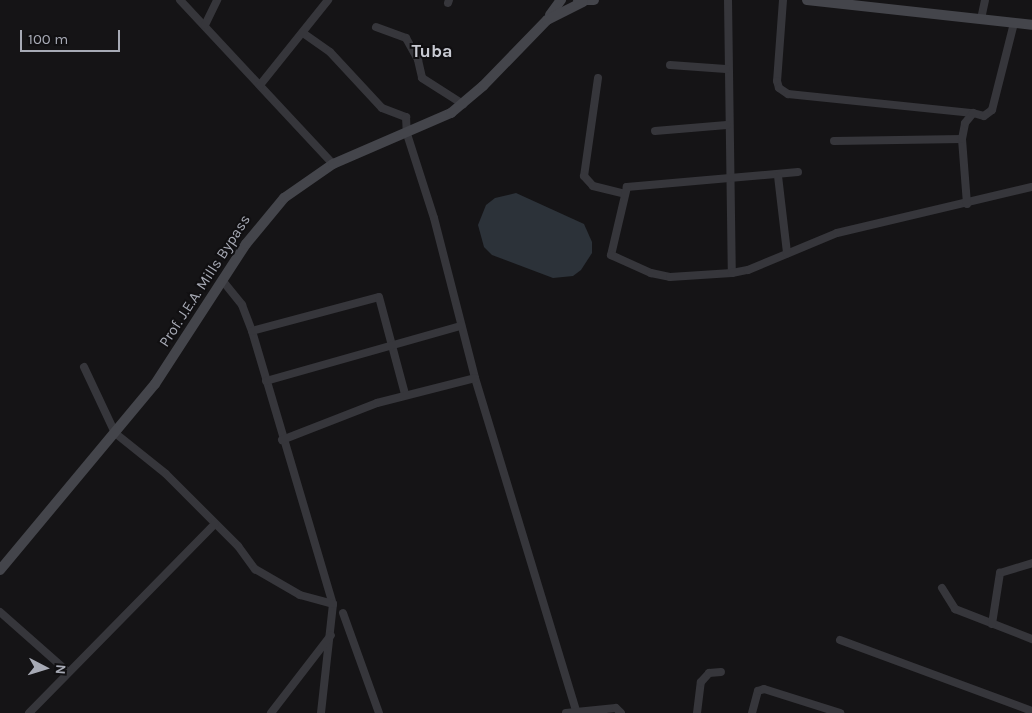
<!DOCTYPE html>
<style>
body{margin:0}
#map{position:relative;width:1032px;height:713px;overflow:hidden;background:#151416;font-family:Karla,sans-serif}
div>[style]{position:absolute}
.water>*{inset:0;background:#2c3239}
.street>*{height:8px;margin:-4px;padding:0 4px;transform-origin:4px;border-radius:4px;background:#36363b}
.secondary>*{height:10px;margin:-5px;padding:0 5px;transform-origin:5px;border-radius:5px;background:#44454b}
span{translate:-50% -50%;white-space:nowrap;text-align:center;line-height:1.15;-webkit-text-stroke:4px #100f11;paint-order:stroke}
.street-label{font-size:15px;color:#a7aab5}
.quarter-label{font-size:18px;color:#c8cad2;font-weight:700}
.north{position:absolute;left:20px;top:643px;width:50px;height:50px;-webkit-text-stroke:4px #100f11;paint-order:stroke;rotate:95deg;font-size:14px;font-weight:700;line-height:20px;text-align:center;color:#a7aab5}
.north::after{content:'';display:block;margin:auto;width:18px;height:22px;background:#a7aab5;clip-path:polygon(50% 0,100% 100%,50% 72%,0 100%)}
.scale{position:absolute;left:20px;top:30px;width:100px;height:22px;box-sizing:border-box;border:2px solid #a7aab5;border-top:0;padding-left:6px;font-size:15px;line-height:18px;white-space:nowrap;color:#a7aab5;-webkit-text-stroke:4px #100f11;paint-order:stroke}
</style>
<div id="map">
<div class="water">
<i style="clip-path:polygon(516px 193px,584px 224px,592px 242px,592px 253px,581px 270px,573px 276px,553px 278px,492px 255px,484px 247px,478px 225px,486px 205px,495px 198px)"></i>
</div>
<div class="street">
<i style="left:180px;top:0;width:224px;rotate:47deg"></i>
<i style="left:728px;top:0;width:273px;rotate:89.2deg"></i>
<i style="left:783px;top:0;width:81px;rotate:94.2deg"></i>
<i style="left:777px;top:81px;width:7px;rotate:74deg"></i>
<i style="left:779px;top:88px;width:11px;rotate:34deg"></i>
<i style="left:788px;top:94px;width:186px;rotate:5.9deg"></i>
<i style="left:448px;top:3px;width:3px;rotate:-72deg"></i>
<i style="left:981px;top:19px;width:19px;rotate:-78deg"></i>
<i style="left:205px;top:25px;width:28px;rotate:-64deg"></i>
<i style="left:376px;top:27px;width:32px;rotate:20deg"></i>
<i style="left:406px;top:38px;width:25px;rotate:61deg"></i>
<i style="left:418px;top:60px;width:18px;rotate:77deg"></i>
<i style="left:422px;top:78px;width:49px;rotate:32.4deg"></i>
<i style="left:303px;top:33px;width:33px;rotate:35deg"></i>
<i style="left:330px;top:52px;width:76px;rotate:47.1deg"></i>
<i style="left:382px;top:108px;width:26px;rotate:21deg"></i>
<i style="left:406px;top:117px;width:17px;rotate:87deg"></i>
<i style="left:407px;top:134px;width:88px;rotate:72.2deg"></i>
<i style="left:434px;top:218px;width:165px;rotate:75.6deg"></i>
<i style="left:475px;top:378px;width:347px;rotate:73.1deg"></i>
<i style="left:670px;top:65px;width:56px;rotate:4.1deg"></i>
<i style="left:598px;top:78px;width:99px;rotate:98.1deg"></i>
<i style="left:584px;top:176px;width:13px;rotate:48deg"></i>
<i style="left:593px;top:186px;width:32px;rotate:14deg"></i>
<i style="left:260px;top:85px;width:109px;rotate:-51.3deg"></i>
<i style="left:655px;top:131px;width:72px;rotate:-4.8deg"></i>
<i style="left:834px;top:141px;width:128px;rotate:-0.9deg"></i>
<i style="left:798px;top:172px;width:172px;rotate:175deg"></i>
<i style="left:627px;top:187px;width:70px;rotate:103.2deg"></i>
<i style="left:611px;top:255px;width:44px;rotate:24.2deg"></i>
<i style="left:651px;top:273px;width:19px;rotate:12deg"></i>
<i style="left:670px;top:277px;width:62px;rotate:-3.7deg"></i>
<i style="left:732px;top:273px;width:16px;rotate:-11deg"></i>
<i style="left:748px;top:270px;width:96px;rotate:-22.6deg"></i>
<i style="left:837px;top:233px;width:200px;rotate:-13.3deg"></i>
<i style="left:778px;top:176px;width:78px;rotate:83.3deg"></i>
<i style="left:967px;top:204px;width:65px;rotate:-94.4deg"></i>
<i style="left:962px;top:139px;width:16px;rotate:-79deg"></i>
<i style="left:965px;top:123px;width:13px;rotate:-51deg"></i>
<i style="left:973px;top:113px;width:11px;rotate:15deg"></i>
<i style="left:984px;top:116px;width:10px;rotate:-37deg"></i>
<i style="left:992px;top:110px;width:90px;rotate:-75.8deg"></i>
<i style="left:222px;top:280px;width:32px;rotate:51deg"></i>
<i style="left:242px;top:305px;width:28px;rotate:69deg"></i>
<i style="left:252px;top:331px;width:285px;rotate:73.5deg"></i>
<i style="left:333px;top:604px;width:110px;rotate:96.3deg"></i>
<i style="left:252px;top:331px;width:131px;rotate:-15deg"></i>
<i style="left:379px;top:297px;width:100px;rotate:75deg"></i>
<i style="left:84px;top:367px;width:73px;rotate:64.8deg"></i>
<i style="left:115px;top:433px;width:65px;rotate:38.8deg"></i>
<i style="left:166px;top:474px;width:102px;rotate:45deg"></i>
<i style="left:238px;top:546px;width:29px;rotate:54deg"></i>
<i style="left:255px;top:569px;width:52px;rotate:30deg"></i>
<i style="left:300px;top:595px;width:34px;rotate:15deg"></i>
<i style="left:266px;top:381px;width:203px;rotate:-15.8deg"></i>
<i style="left:282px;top:440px;width:102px;rotate:-21.3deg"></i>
<i style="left:377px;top:403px;width:101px;rotate:-14.3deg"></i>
<i style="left:942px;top:588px;width:25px;rotate:58deg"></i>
<i style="left:955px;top:609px;width:83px;rotate:21.3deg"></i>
<i style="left:0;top:612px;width:91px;rotate:41.4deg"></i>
<i style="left:343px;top:613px;width:106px;rotate:70.2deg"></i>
<i style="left:992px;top:624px;width:52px;rotate:-81.1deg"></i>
<i style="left:1000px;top:573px;width:34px;rotate:-17deg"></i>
<i style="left:840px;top:640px;width:205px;rotate:20.3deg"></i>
<i style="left:29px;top:713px;width:265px;rotate:-45.5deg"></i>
<i style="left:271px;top:713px;width:98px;rotate:-52.4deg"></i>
<i style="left:566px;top:713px;width:50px;rotate:-5.7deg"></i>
<i style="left:616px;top:708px;width:7px;rotate:45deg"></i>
<i style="left:697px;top:713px;width:31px;rotate:-83deg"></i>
<i style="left:701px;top:682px;width:12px;rotate:-48deg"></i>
<i style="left:709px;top:673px;width:12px;rotate:-5deg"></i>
<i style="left:752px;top:713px;width:23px;rotate:-75deg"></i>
<i style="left:758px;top:691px;width:6px;rotate:-18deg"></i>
<i style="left:764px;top:689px;width:80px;rotate:17.5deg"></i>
</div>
<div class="secondary">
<i style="left:578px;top:0;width:16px"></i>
<i style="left:807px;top:0;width:226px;rotate:6.3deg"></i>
<i style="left:550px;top:15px;width:19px;rotate:-54deg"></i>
<i style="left:0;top:570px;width:242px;rotate:-50.2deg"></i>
<i style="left:155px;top:384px;width:167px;rotate:-57deg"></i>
<i style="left:246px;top:244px;width:60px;rotate:-50.4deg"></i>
<i style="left:284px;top:198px;width:60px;rotate:-34.8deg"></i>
<i style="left:333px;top:164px;width:129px;rotate:-23.4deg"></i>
<i style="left:451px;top:113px;width:42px;rotate:-40.2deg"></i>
<i style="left:483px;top:86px;width:92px;rotate:-45.9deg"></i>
<i style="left:547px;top:20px;width:40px;rotate:-26.6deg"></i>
</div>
<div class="street-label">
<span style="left:205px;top:281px;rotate:-57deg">Prof. J.E.A. Mills Bypass</span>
</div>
<div class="quarter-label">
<span style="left:432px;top:51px">Tuba</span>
</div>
<div class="north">N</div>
<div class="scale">100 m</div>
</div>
